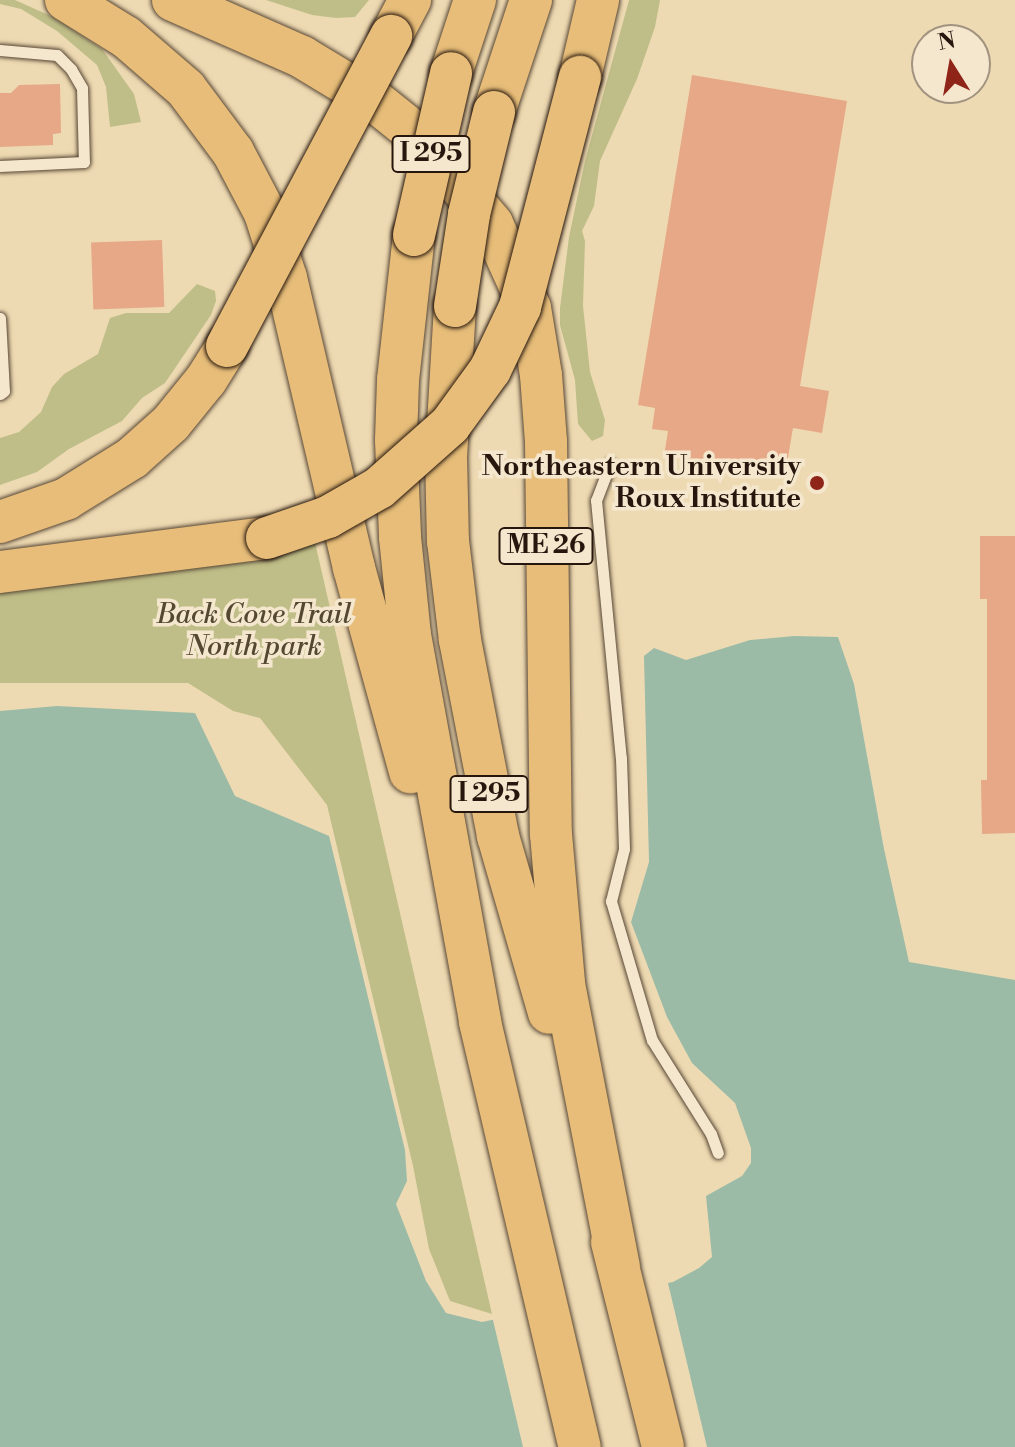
<!DOCTYPE html>
<style>
body{margin:0}
#map{position:relative;width:1015px;height:1447px;overflow:hidden;background:#eedab2;font-family:"Libre Bodoni",serif}
div>[style]{position:absolute}
.green>*{inset:0;background:#bfbe88}
.water>*{inset:0;background:#9bbba7}
.pier>*{inset:0;background:#eedab2}
.building>*{inset:0;background:#e6a886;transform-origin:0 0}
.roads{filter:drop-shadow(0 0 2px #584736) drop-shadow(0 0 2px #584736)}
.service>*{height:11px;margin:-5.5px;padding:0 5.5px;transform-origin:5.5px;border-radius:5.5px;background:#f4e7cd}
.motorway>*{height:42px;margin:-21px;padding:0 21px;transform-origin:21px;border-radius:21px;background:#e7bd79}
.bridges{filter:drop-shadow(0 0 2px #26160d) drop-shadow(0 0 2px #26160d)}
.motorway-bridge>*{height:42px;margin:-21px;padding:0 21px;transform-origin:21px;border-radius:21px;background:#e7bd79}
.dots>*{width:22px;height:22px;translate:-50% -50%;box-sizing:border-box;border:4px solid #f4e7cd;border-radius:50%}
span{translate:-50% -50%;white-space:nowrap;text-align:center;line-height:1.15;-webkit-text-stroke:7px #f4e7cd;paint-order:stroke}
.shield-label span{padding:2px 6px;background:#f4e7cd;border:2px solid;border-radius:6px;-webkit-text-stroke-width:0}
.shield-label{font-size:26px;color:#26160d;font-weight:700}
.poi-label{font-size:28px;color:#26160d;font-weight:700}
.right{translate:-100% -50%;text-align:right}
.park-label{font-size:28px;color:#544832;font-style:italic}
.north{position:absolute;left:911px;top:24px;width:80px;height:80px;box-sizing:border-box;background:#f4e7cd;border:2px solid #a29380;border-radius:50%;rotate:349deg;font-size:22px;font-weight:700;line-height:32px;text-align:center;color:#26160d}
.north::after{content:'';display:block;margin:auto;width:28px;height:36px;background:#8f2418;clip-path:polygon(50% 0,100% 100%,50% 72%,0 100%)}
</style>
<div id="map">
<div class="green">
<i style="clip-path:polygon(0 0,15px 0,53px 17px,102px 49px,134px 94px,141px 122px,110px 127px,106px 87px,97px 65px,57px 31px,21px 9px,0 4px)"></i>
<i style="clip-path:polygon(266px 0,369px 0,355px 17px,336px 18px,312px 15px)"></i>
<i style="clip-path:polygon(629px 0,660px 0,655px 27px,637px 79px,600px 161px,594px 206px,582px 231px,585px 241px,583px 306px,590px 372px,605px 420px,603px 436px,592px 441px,578px 424px,575px 380px,560px 325px,560px 308px,569px 237px,585px 161px)"></i>
<i style="clip-path:polygon(197px 284px,215px 291px,216px 301px,211px 315px,165px 383px,142px 398px,122px 421px,69px 449px,37px 472px,0 485px,0 438px,19px 432px,41px 412px,52px 387px,64px 374px,98px 354px,110px 318px,126px 313px,169px 313px)"></i>
<i style="clip-path:polygon(314px 538px,492px 1314px,450px 1301px,429px 1249px,413px 1166px,327px 805px,260px 718px,233px 711px,188px 683px,0 683px,0 586px)"></i>
</div>
<div class="water">
<i style="clip-path:polygon(794px 636px,838px 637px,854px 684px,884px 849px,909px 962px,1015px 980px,1015px 1447px,0 1447px,0 711px,57px 706px,195px 713px,235px 796px,329px 836px,405px 1150px,407px 1181px,396px 1204px,426px 1281px,446px 1313px,482px 1322px,673px 1282px,699px 1268px,712px 1257px,706px 1196px,742px 1176px,751px 1163px,751px 1148px,735px 1103px,692px 1063px,667px 1017px,631px 922px,649px 862px,644px 656px,654px 648px,686px 660px,750px 640px)"></i>
</div>
<div class="pier">
<i style="clip-path:polygon(667px 1279px,707px 1447px,523px 1447px,492px 1316px)"></i>
</div>
<div class="building">
<i style="clip-path:polygon(692px 75px,847px 101px,800px 386px,829px 391px,822px 433px,793px 428px,785px 475px,664px 456px,668px 431px,652px 429px,655px 408px,638px 405px)"></i>
<i style="clip-path:polygon(60px 84px,61px 133px,53px 134px,53px 145px,0 147px,0 93px,11px 93px,19px 85px)"></i>
<i style="left:162px;top:240px;width:67px;height:71px;rotate:88deg"></i>
<i style="clip-path:polygon(980px 536px,1015px 536px,1015px 833px,982px 834px,981px 780px,987px 780px,987px 599px,980px 599px)"></i>
</div>
<div class="roads">
<div class="service">
<i style="left:0;top:50px;width:57px;rotate:5deg"></i>
<i style="left:57px;top:55px;width:20px;rotate:45deg"></i>
<i style="left:71px;top:69px;width:22px;rotate:60deg"></i>
<i style="left:82px;top:88px;width:74px;rotate:88.5deg"></i>
<i style="left:84px;top:162px;width:84px;rotate:177.3deg"></i>
<i style="left:0;top:318px;width:73px;rotate:86.9deg"></i>
<i style="left:4px;top:391px;width:5px;rotate:143deg"></i>
<i style="left:610px;top:464px;width:39px;rotate:111deg"></i>
<i style="left:596px;top:500px;width:259px;rotate:84.5deg"></i>
<i style="left:621px;top:758px;width:91px;rotate:88.1deg"></i>
<i style="left:624px;top:849px;width:54px;rotate:104deg"></i>
<i style="left:611px;top:901px;width:145px;rotate:73.6deg"></i>
<i style="left:652px;top:1040px;width:111px;rotate:57.9deg"></i>
<i style="left:711px;top:1134px;width:20px;rotate:70deg"></i>
</div>
<div class="motorway">
<i style="left:66px;top:0;width:70px;rotate:31.7deg"></i>
<i style="left:126px;top:37px;width:79px;rotate:40.9deg"></i>
<i style="left:186px;top:89px;width:79px;rotate:53.3deg"></i>
<i style="left:233px;top:152px;width:69px;rotate:62.3deg"></i>
<i style="left:265px;top:213px;width:68px;rotate:72.1deg"></i>
<i style="left:286px;top:278px;width:298px;rotate:76.8deg"></i>
<i style="left:354px;top:568px;width:212px;rotate:74.6deg"></i>
<i style="left:173px;top:0;width:141px;rotate:23.8deg"></i>
<i style="left:302px;top:57px;width:85px;rotate:31.1deg"></i>
<i style="left:375px;top:101px;width:53px;rotate:38.8deg"></i>
<i style="left:416px;top:134px;width:118px;rotate:49.8deg"></i>
<i style="left:492px;top:224px;width:92px;rotate:65.7deg"></i>
<i style="left:530px;top:308px;width:68px;rotate:80.7deg"></i>
<i style="left:541px;top:375px;width:66px;rotate:85.7deg"></i>
<i style="left:546px;top:441px;width:393px;rotate:89.3deg"></i>
<i style="left:551px;top:834px;width:151px;rotate:85deg"></i>
<i style="left:564px;top:984px;width:288px;rotate:79deg"></i>
<i style="left:391px;top:36px;width:41px;rotate:-62.2deg"></i>
<i style="left:451px;top:73px;width:77px;rotate:-71.8deg"></i>
<i style="left:580px;top:77px;width:79px;rotate:-76.8deg"></i>
<i style="left:494px;top:112px;width:118px;rotate:-71.7deg"></i>
<i style="left:414px;top:235px;width:146px;rotate:96.3deg"></i>
<i style="left:398px;top:380px;width:60px;rotate:91.9deg"></i>
<i style="left:396px;top:440px;width:97px;rotate:87.6deg"></i>
<i style="left:400px;top:537px;width:99px;rotate:84.2deg"></i>
<i style="left:410px;top:635px;width:393px;rotate:79.7deg"></i>
<i style="left:480px;top:1022px;width:437px;rotate:76.8deg"></i>
<i style="left:455px;top:306px;width:150px;rotate:93.4deg"></i>
<i style="left:446px;top:456px;width:85px;rotate:88.7deg"></i>
<i style="left:448px;top:541px;width:100px;rotate:83.1deg"></i>
<i style="left:460px;top:640px;width:200px;rotate:79deg"></i>
<i style="left:498px;top:836px;width:184px;rotate:73.9deg"></i>
<i style="left:0;top:522px;width:70px;rotate:-19.2deg"></i>
<i style="left:66px;top:499px;width:78px;rotate:-31.8deg"></i>
<i style="left:132px;top:458px;width:52px;rotate:-41.9deg"></i>
<i style="left:171px;top:423px;width:55px;rotate:-50.9deg"></i>
<i style="left:206px;top:380px;width:40px;rotate:-58deg"></i>
<i style="left:0;top:572px;width:269px;rotate:-7.3deg"></i>
<i style="left:612px;top:1242px;width:211px;rotate:76deg"></i>
</div>
</div>
<div class="bridges">
<div class="motorway-bridge">
<i style="left:414px;top:235px;width:166px;rotate:-77.1deg"></i>
<i style="left:455px;top:306px;width:93px;rotate:-81.3deg"></i>
<i style="left:469px;top:214px;width:105px;rotate:-76.2deg"></i>
<i style="left:227px;top:346px;width:351px;rotate:-62.1deg"></i>
<i style="left:267px;top:538px;width:65px;rotate:-19deg"></i>
<i style="left:328px;top:517px;width:59px;rotate:-29.6deg"></i>
<i style="left:379px;top:488px;width:95px;rotate:-41.6deg"></i>
<i style="left:450px;top:425px;width:68px;rotate:-54deg"></i>
<i style="left:490px;top:370px;width:70px;rotate:-64.5deg"></i>
<i style="left:520px;top:307px;width:238px;rotate:-75.4deg"></i>
</div>
</div>
<div class="dots">
<i style="left:817px;top:483px;background:#8f2418"></i>
</div>
<div class="shield-label">
<span style="left:431px;top:154px">I 295</span>
<span style="left:546px;top:546px">ME 26</span>
<span style="left:489px;top:794px">I 295</span>
</div>
<div class="poi-label">
<span class="right" style="left:801px;top:483px">Northeastern University<br>Roux Institute</span>
</div>
<div class="park-label">
<span style="left:254px;top:631px">Back Cove Trail<br>North park</span>
</div>
<div class="north">N</div>
</div>
